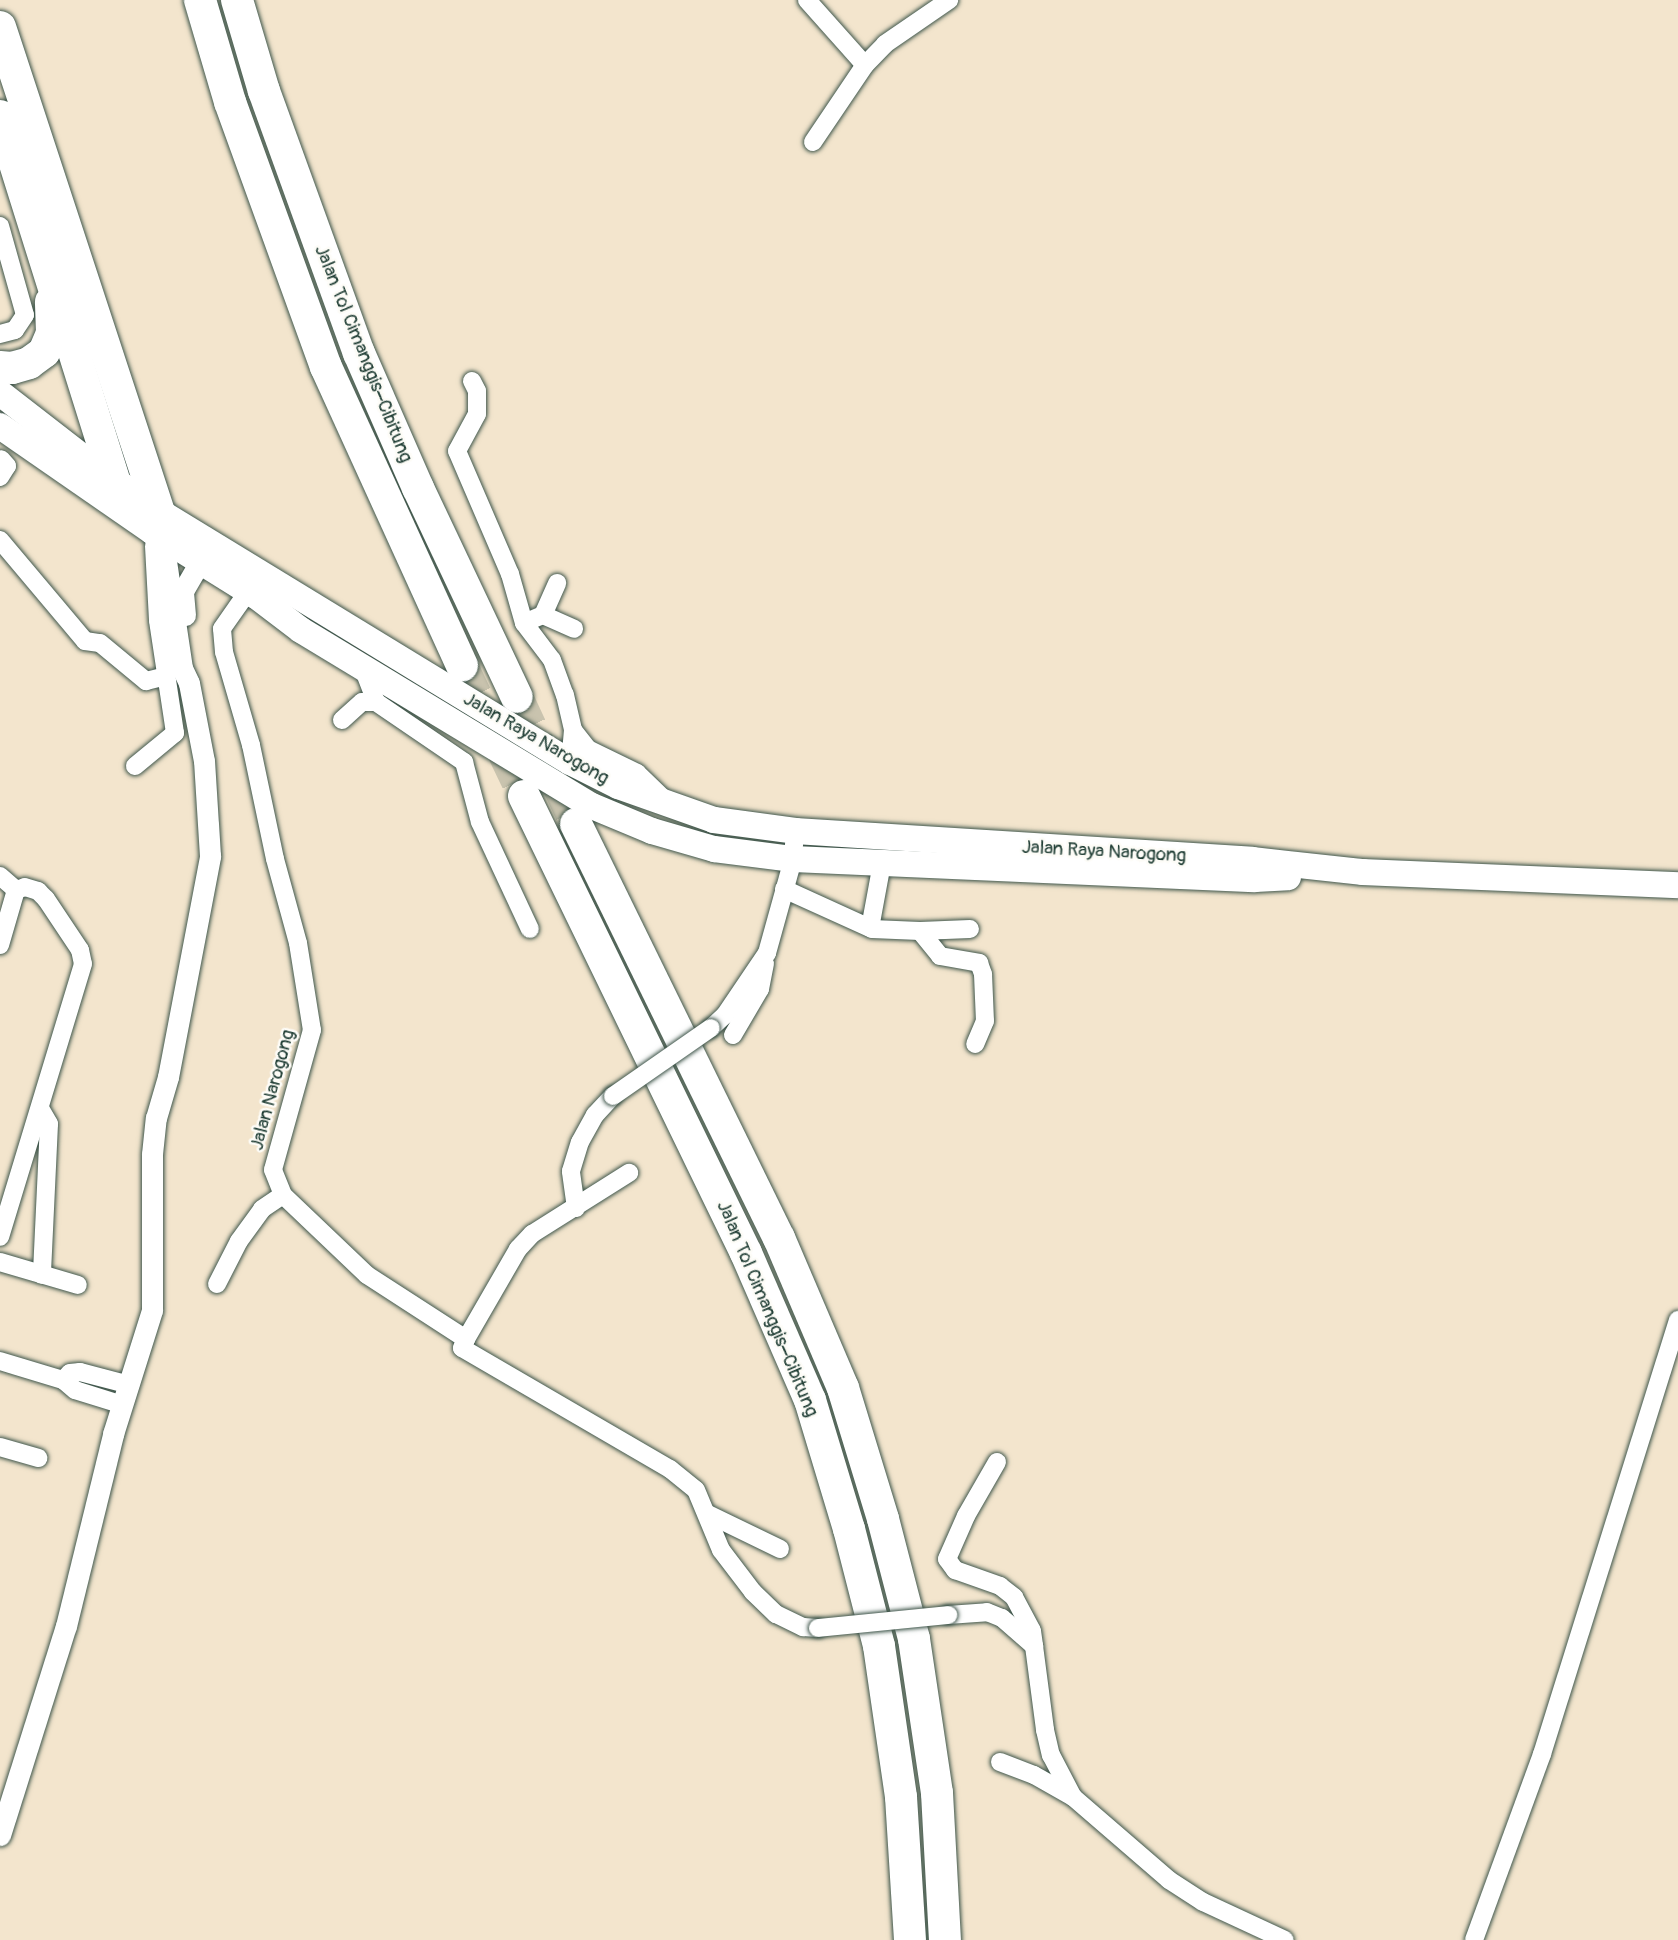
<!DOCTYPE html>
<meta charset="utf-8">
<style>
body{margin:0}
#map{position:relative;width:1678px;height:1940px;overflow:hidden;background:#f3e5cd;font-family:Pangolin,sans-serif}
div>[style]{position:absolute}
.motorway-tunnel>*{height:32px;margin-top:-16px;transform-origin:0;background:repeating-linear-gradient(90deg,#c9c3ae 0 32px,transparent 0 48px)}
.roads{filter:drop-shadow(0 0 2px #3f564b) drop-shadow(0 0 2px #3f564b)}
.minor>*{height:18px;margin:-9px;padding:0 9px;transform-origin:9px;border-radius:9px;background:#fff}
.tertiary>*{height:21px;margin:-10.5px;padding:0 10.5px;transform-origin:10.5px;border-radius:10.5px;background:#fff}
.primary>*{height:26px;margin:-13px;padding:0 13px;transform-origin:13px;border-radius:13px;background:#fff}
.motorway>*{height:32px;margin:-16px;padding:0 16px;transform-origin:16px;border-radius:16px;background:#fff}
.bridges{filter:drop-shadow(0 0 2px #3f564b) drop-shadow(0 0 2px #3f564b)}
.minor-bridge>*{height:18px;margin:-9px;padding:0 9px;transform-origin:9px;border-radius:9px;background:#fff}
span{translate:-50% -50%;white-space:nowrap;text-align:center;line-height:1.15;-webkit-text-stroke:5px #fdfcf7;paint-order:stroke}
.street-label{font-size:19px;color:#1f3d34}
</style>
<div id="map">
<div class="motorway-tunnel">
<i style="left:462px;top:666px;width:144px;rotate:64.5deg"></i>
<i style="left:517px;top:697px;width:140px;rotate:65.1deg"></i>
</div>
<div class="roads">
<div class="minor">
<i style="left:807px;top:0;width:87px;rotate:48.3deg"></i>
<i style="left:813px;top:142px;width:93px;rotate:-56deg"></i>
<i style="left:865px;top:65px;width:29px;rotate:-46deg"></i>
<i style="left:885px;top:44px;width:78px;rotate:-34.5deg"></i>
<i style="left:0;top:226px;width:92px;rotate:74.3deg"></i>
<i style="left:25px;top:315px;width:18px;rotate:124deg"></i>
<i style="left:15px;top:330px;width:16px;rotate:165deg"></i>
<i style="left:472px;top:381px;width:11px;rotate:63deg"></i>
<i style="left:477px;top:391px;width:23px;rotate:90deg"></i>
<i style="left:477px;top:414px;width:42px;rotate:118.4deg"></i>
<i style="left:457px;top:451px;width:134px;rotate:66.7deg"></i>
<i style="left:510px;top:574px;width:51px;rotate:74.1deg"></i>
<i style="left:524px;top:623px;width:46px;rotate:52.9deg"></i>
<i style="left:552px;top:660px;width:37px;rotate:70deg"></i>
<i style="left:565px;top:695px;width:36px;rotate:77deg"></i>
<i style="left:573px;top:730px;width:32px;rotate:95deg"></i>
<i style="left:0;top:477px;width:13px;rotate:-58deg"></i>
<i style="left:7px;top:466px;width:9px;rotate:-131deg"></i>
<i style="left:0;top:540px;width:132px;rotate:49.9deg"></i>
<i style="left:85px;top:641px;width:15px;rotate:8deg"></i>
<i style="left:100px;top:643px;width:60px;rotate:39.6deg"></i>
<i style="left:146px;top:681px;width:21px;rotate:-14deg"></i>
<i style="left:242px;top:600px;width:35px;rotate:125deg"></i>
<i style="left:222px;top:629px;width:23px;rotate:85deg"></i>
<i style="left:224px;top:652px;width:97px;rotate:73.8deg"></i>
<i style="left:251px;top:745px;width:116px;rotate:78.1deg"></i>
<i style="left:275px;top:859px;width:87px;rotate:74.7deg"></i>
<i style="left:298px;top:943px;width:88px;rotate:80.9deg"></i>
<i style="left:312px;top:1030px;width:145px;rotate:105.6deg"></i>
<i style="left:273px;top:1170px;width:27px;rotate:68deg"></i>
<i style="left:283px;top:1195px;width:116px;rotate:43.6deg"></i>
<i style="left:367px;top:1275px;width:118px;rotate:32.9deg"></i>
<i style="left:466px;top:1339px;width:104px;rotate:-60deg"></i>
<i style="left:518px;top:1249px;width:21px;rotate:-47deg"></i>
<i style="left:532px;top:1234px;width:115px;rotate:-32.2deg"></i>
<i style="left:543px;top:615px;width:34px;rotate:24deg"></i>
<i style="left:524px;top:623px;width:21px;rotate:-23deg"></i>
<i style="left:543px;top:615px;width:35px;rotate:-66deg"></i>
<i style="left:363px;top:668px;width:36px;rotate:69deg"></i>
<i style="left:376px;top:702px;width:107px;rotate:34.3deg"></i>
<i style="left:464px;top:762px;width:62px;rotate:75.1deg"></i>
<i style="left:480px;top:822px;width:118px;rotate:65deg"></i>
<i style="left:342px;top:720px;width:27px;rotate:-42deg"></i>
<i style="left:362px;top:702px;width:14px"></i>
<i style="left:573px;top:730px;width:24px;rotate:52deg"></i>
<i style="left:588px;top:749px;width:55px;rotate:26.1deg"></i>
<i style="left:637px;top:773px;width:36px;rotate:44deg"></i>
<i style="left:135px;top:766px;width:52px;rotate:-39.5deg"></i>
<i style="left:175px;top:733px;width:114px;rotate:-98.6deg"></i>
<i style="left:158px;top:620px;width:74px;rotate:-93.1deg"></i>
<i style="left:0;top:876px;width:21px;rotate:41deg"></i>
<i style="left:16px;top:890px;width:9px;rotate:-18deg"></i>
<i style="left:25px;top:887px;width:14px;rotate:17deg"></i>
<i style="left:38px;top:891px;width:11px;rotate:45deg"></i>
<i style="left:46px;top:899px;width:61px;rotate:56.3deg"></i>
<i style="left:80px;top:950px;width:14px;rotate:78deg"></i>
<i style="left:83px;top:964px;width:285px;rotate:106.9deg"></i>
<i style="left:784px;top:889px;width:97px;rotate:24.4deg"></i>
<i style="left:872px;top:929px;width:48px;rotate:2.4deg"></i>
<i style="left:920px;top:931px;width:32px;rotate:51deg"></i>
<i style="left:940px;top:956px;width:40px;rotate:10deg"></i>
<i style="left:979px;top:963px;width:12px;rotate:70deg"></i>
<i style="left:983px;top:974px;width:47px;rotate:87.6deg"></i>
<i style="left:985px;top:1021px;width:25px;rotate:113deg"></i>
<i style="left:870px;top:928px;width:66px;rotate:-79.5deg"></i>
<i style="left:920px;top:931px;width:50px;rotate:-2.3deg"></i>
<i style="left:0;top:945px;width:57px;rotate:-73.8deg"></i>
<i style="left:711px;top:1028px;width:19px;rotate:-43deg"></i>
<i style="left:725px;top:1015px;width:75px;rotate:-55.9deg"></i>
<i style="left:767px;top:953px;width:98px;rotate:-74.5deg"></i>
<i style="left:793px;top:859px;width:28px;rotate:-86deg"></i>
<i style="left:733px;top:1035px;width:53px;rotate:-59.6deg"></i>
<i style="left:760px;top:989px;width:26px;rotate:-79deg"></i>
<i style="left:41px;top:1110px;width:16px;rotate:60deg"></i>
<i style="left:49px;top:1124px;width:151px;rotate:92.7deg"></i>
<i style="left:576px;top:1208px;width:37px;rotate:-98deg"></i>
<i style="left:571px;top:1171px;width:30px;rotate:-73deg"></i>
<i style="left:580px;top:1142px;width:31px;rotate:-61deg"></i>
<i style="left:595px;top:1115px;width:26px;rotate:-47deg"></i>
<i style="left:0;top:1262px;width:81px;rotate:16.4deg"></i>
<i style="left:217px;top:1284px;width:48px;rotate:-62.9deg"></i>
<i style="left:239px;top:1241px;width:39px;rotate:-54deg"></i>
<i style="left:262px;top:1209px;width:25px;rotate:-34deg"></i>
<i style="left:466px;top:1339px;width:10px;rotate:114deg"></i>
<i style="left:462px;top:1348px;width:241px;rotate:30.2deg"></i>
<i style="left:670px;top:1469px;width:33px;rotate:39deg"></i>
<i style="left:696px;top:1490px;width:65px;rotate:67.4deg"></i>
<i style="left:721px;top:1550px;width:53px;rotate:52.7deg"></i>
<i style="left:753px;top:1592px;width:32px;rotate:44deg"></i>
<i style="left:776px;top:1614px;width:30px;rotate:26deg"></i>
<i style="left:803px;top:1627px;width:15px;rotate:4deg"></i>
<i style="left:0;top:1361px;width:66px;rotate:16.8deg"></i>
<i style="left:123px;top:1405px;width:50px;rotate:-162.6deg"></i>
<i style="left:75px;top:1390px;width:16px;rotate:-140deg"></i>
<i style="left:63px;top:1380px;width:10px;rotate:-45deg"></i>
<i style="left:70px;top:1373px;width:10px;rotate:-6deg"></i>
<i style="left:80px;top:1372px;width:52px;rotate:14.6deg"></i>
<i style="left:0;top:1447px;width:40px;rotate:16deg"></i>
<i style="left:997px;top:1462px;width:62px;rotate:119.9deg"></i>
<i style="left:966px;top:1516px;width:47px;rotate:113.8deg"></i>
<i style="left:947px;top:1559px;width:14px;rotate:54deg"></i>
<i style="left:955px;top:1570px;width:48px;rotate:19.6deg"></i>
<i style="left:1000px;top:1586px;width:18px;rotate:38deg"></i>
<i style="left:1014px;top:1597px;width:38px;rotate:62deg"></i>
<i style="left:1032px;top:1631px;width:14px;rotate:82deg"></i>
<i style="left:708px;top:1514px;width:80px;rotate:25.9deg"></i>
<i style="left:948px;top:1615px;width:39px;rotate:-4deg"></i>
<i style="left:987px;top:1612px;width:16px;rotate:22deg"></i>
<i style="left:1002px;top:1618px;width:43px;rotate:41.2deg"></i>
<i style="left:1034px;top:1646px;width:85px;rotate:82.5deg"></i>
<i style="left:1045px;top:1730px;width:26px;rotate:77deg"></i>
<i style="left:1051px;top:1755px;width:47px;rotate:62.4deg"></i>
<i style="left:1000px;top:1762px;width:36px;rotate:21deg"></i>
<i style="left:1034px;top:1775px;width:45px;rotate:29.4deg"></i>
<i style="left:1073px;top:1797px;width:127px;rotate:40.8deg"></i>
<i style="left:1169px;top:1880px;width:40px;rotate:32.9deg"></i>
<i style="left:1203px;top:1902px;width:90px;rotate:24.9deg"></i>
<i style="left:1474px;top:1940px;width:198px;rotate:-69.9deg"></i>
<i style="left:1542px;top:1754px;width:455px;rotate:-72.6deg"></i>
</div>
<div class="tertiary">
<i style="left:185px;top:615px;width:24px;rotate:-95deg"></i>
<i style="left:183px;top:591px;width:22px;rotate:-60deg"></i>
<i style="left:0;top:1835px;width:219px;rotate:-72.5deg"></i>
<i style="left:66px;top:1626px;width:198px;rotate:-76.2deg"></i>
<i style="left:113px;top:1434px;width:130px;rotate:-72.5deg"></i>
<i style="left:152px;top:1310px;width:156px;rotate:-90deg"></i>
<i style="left:152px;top:1154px;width:36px;rotate:-84deg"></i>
<i style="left:156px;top:1118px;width:43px;rotate:-73.7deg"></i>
<i style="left:168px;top:1077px;width:225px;rotate:-79.2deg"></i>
<i style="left:210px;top:856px;width:95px;rotate:-93.6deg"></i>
<i style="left:204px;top:761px;width:79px;rotate:-100.9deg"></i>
<i style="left:189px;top:683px;width:17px;rotate:-115deg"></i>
<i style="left:182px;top:668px;width:115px;rotate:-98.5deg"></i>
</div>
<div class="primary">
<i style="left:0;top:393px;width:124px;rotate:37.8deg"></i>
<i style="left:98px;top:469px;width:81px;rotate:34.5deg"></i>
<i style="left:165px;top:515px;width:474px;rotate:31.4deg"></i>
<i style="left:570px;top:762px;width:54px;rotate:26.6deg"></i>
<i style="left:618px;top:786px;width:102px;rotate:19.5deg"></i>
<i style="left:714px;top:820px;width:82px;rotate:7.7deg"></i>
<i style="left:795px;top:831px;width:458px;rotate:3.6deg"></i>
<i style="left:1252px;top:860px;width:112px;rotate:6.2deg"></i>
<i style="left:1363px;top:872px;width:315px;rotate:2.4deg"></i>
<i style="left:0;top:426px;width:186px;rotate:34.7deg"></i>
<i style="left:153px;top:532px;width:121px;rotate:31.9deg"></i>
<i style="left:256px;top:596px;width:56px;rotate:37.1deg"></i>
<i style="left:301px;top:630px;width:340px;rotate:31.2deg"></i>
<i style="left:592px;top:806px;width:65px;rotate:22.6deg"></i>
<i style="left:652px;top:831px;width:65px;rotate:16.2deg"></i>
<i style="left:714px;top:849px;width:80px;rotate:7.2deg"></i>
<i style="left:793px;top:859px;width:462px;rotate:2.5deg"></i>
<i style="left:1255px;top:879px;width:33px;rotate:-3deg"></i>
</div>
<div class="motorway">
<i style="left:200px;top:0;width:106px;rotate:73.6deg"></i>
<i style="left:230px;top:102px;width:282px;rotate:70.1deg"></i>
<i style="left:326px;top:367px;width:328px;rotate:65.5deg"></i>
<i style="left:237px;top:0;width:95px;rotate:73.5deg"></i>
<i style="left:264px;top:91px;width:279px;rotate:70.1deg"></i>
<i style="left:359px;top:353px;width:147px;rotate:66.4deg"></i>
<i style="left:418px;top:488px;width:231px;rotate:64.7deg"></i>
<i style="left:0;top:27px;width:510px;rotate:71.85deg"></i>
<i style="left:0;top:116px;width:381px;rotate:72.6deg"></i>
<i style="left:0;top:367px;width:12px;rotate:5deg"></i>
<i style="left:12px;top:368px;width:18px;rotate:-16deg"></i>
<i style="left:29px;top:363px;width:19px;rotate:-36deg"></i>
<i style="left:44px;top:352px;width:21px;rotate:-67deg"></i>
<i style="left:52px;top:333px;width:31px;rotate:-92deg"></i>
<i style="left:524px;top:796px;width:508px;rotate:64.09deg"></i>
<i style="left:746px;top:1253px;width:160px;rotate:66.5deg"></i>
<i style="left:810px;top:1400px;width:135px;rotate:73.2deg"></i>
<i style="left:849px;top:1529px;width:121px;rotate:75.6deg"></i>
<i style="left:879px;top:1646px;width:153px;rotate:81.7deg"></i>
<i style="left:901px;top:1797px;width:143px;rotate:86.4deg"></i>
<i style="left:576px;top:824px;width:461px;rotate:63.9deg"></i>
<i style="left:779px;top:1238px;width:163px;rotate:66.9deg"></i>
<i style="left:843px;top:1388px;width:137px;rotate:73deg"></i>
<i style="left:883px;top:1519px;width:124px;rotate:75.5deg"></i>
<i style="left:914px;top:1639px;width:156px;rotate:81.5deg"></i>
<i style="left:937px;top:1793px;width:147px;rotate:86.9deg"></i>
</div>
</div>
<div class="bridges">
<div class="minor-bridge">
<i style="left:613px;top:1096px;width:119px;rotate:-34.8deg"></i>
<i style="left:818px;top:1628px;width:131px;rotate:-5.7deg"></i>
</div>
</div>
<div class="street-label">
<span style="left:363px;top:354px;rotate:68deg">Jalan Tol Cimanggis–Cibitung</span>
<span style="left:536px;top:739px;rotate:30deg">Jalan Raya Narogong</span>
<span style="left:1104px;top:852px;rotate:3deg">Jalan Raya Narogong</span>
<span style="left:273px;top:1090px;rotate:-75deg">Jalan Narogong</span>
<span style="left:767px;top:1309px;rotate:67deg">Jalan Tol Cimanggis–Cibitung</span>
</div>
</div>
